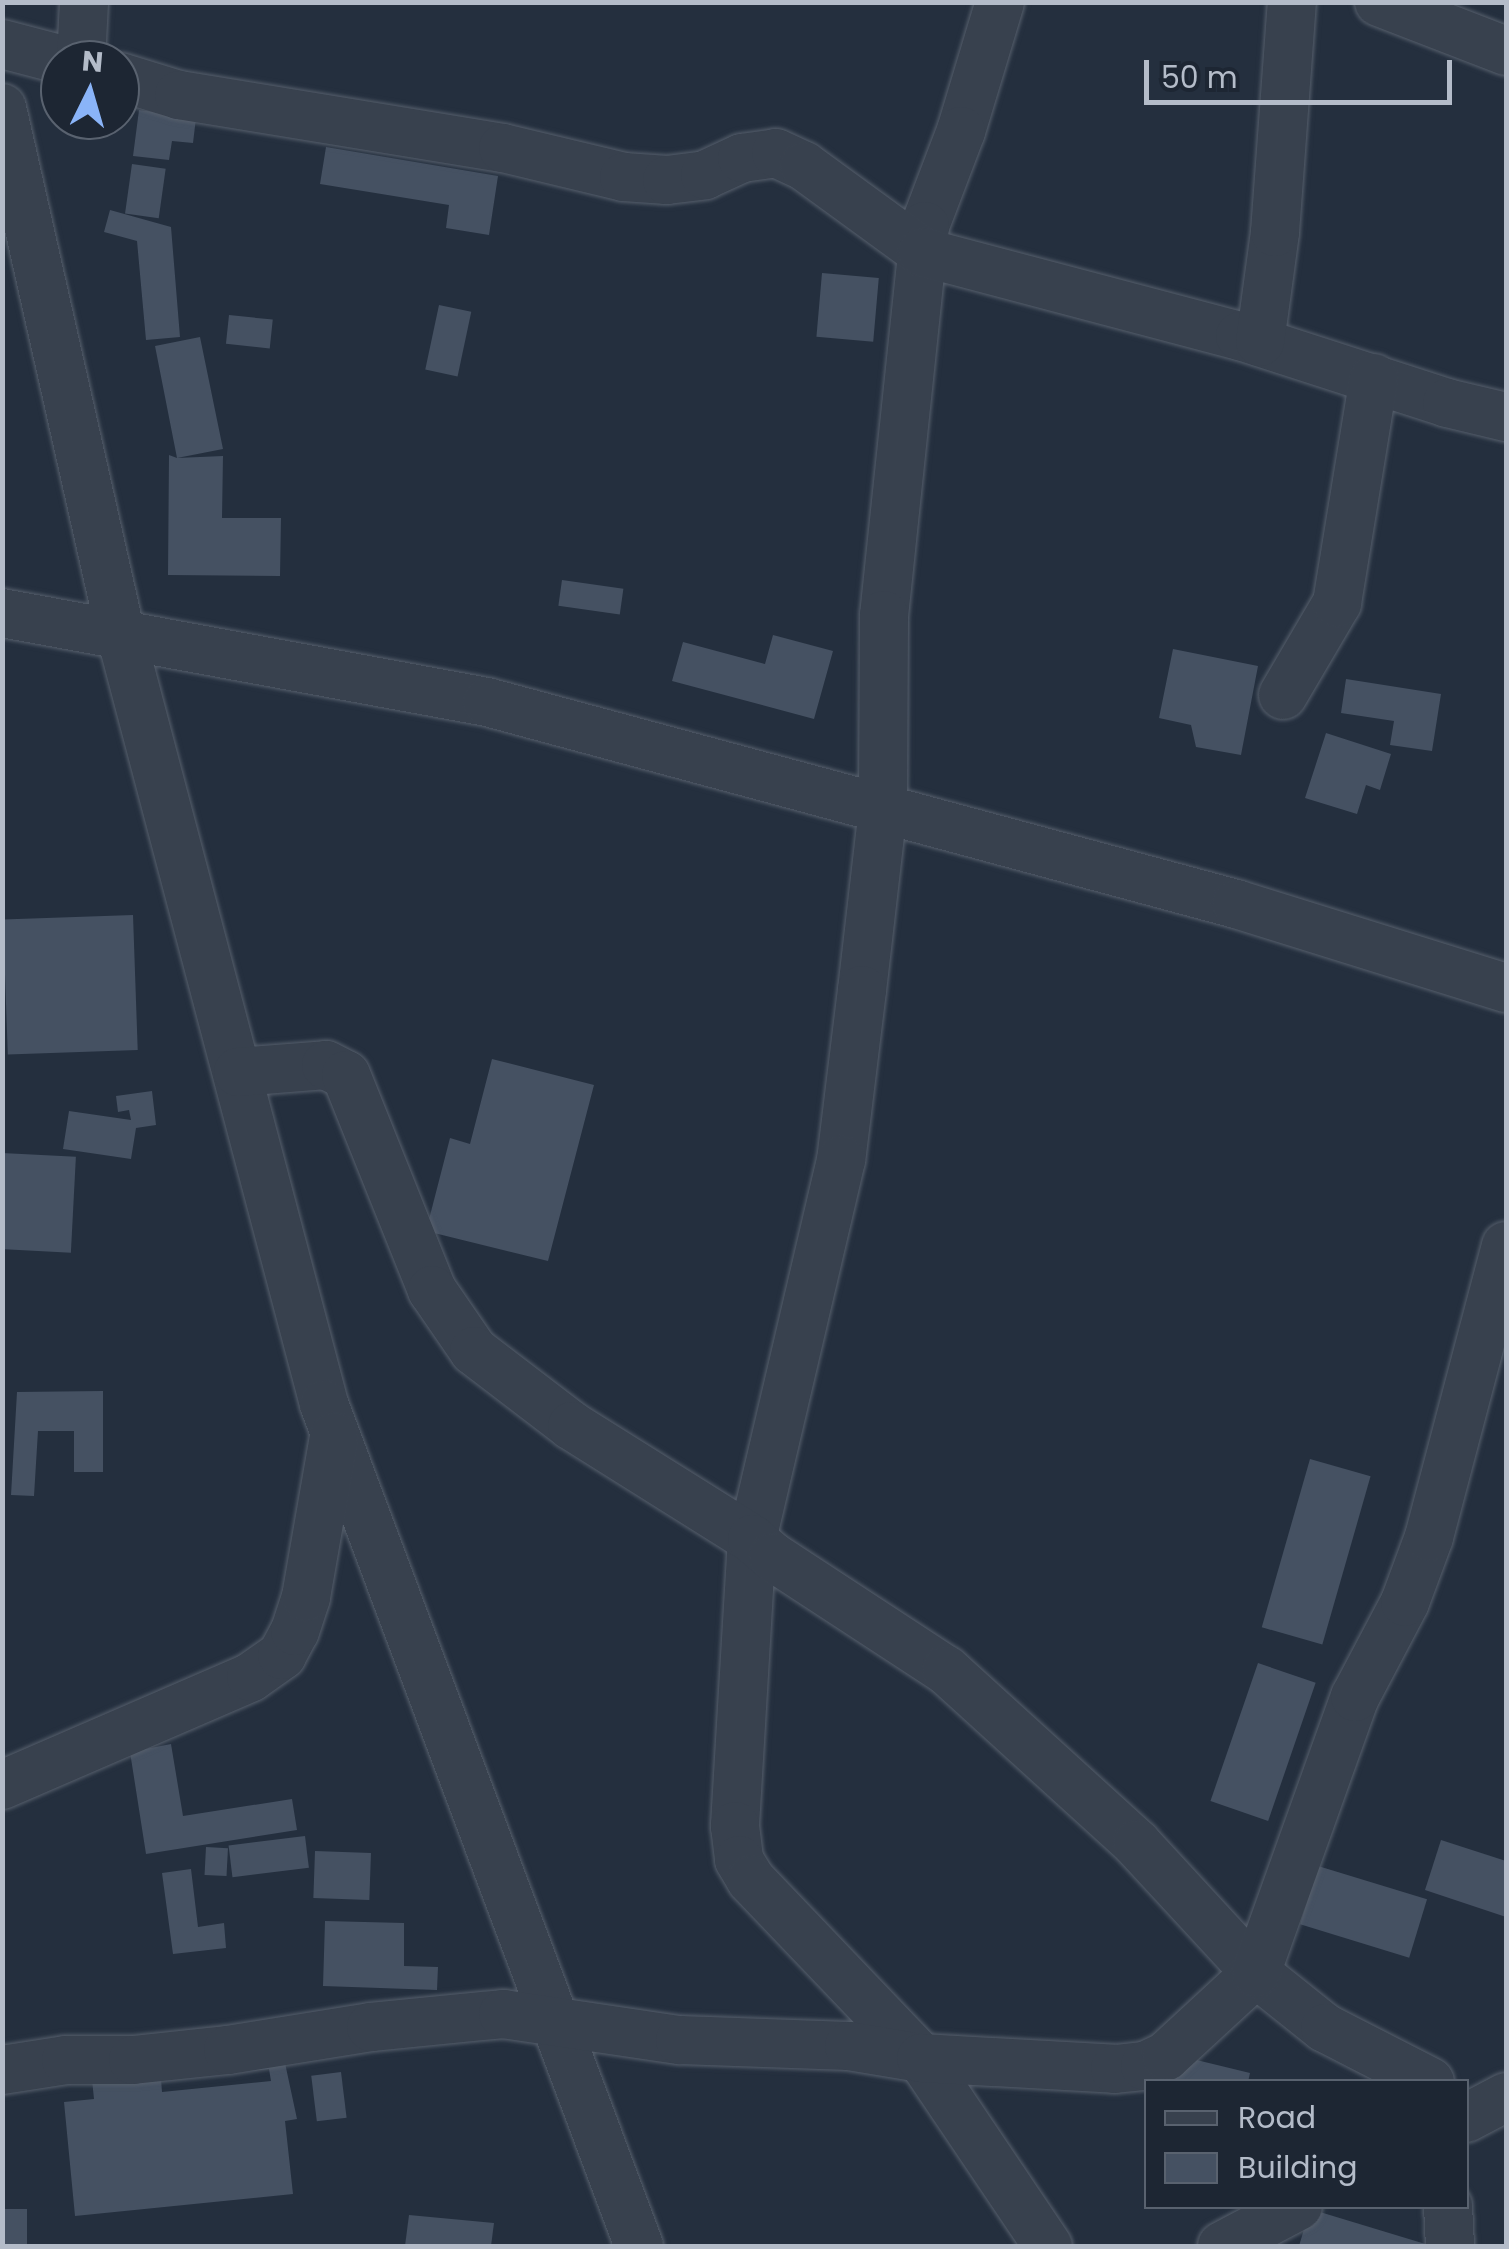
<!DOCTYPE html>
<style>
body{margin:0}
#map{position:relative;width:1509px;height:2249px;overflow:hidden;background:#242f3e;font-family:Poppins,sans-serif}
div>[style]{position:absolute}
.building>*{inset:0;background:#455162;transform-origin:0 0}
.roads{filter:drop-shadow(0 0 2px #565f6c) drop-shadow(0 0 2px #565f6c)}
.minor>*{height:48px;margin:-24px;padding:0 24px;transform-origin:24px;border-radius:24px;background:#38414e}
span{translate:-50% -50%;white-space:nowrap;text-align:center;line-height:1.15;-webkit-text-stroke:10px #1d2633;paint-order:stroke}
.frame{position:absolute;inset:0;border:5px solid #b4bcc9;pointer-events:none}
.legend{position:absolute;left:1144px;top:2079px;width:325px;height:130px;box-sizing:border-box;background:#1d2633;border:2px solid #59626f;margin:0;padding:12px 18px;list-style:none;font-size:30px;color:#b4bcc9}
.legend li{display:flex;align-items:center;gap:20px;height:50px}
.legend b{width:50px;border:2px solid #59626f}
.north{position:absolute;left:40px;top:40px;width:100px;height:100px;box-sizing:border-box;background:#1d2633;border:2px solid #59626f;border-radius:50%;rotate:5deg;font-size:28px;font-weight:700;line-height:40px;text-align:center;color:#b4bcc9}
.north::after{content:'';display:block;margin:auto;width:35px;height:45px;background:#8ab4f8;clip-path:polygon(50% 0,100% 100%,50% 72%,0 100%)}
.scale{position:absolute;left:1144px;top:60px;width:308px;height:45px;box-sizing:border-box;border:5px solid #b4bcc9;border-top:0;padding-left:12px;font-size:30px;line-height:35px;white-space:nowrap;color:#b4bcc9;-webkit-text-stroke:8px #1d2633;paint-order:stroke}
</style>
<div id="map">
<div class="building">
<i style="clip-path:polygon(139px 110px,196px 118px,193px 143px,172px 141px,169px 160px,133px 156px)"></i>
<i style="clip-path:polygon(326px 147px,498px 176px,489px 235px,446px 228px,449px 205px,320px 184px)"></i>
<i style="left:132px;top:164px;width:34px;height:50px;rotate:8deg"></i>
<i style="clip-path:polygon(110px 210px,171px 227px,180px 337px,146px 340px,137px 241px,104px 232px)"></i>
<i style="left:822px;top:273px;width:57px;height:64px;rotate:5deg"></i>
<i style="left:439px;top:305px;width:33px;height:66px;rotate:12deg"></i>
<i style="left:229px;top:315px;width:44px;height:29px;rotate:6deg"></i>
<i style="clip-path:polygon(200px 337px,223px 449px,177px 458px,223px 456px,222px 518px,281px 518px,280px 576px,168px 575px,169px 455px,177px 458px,155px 346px)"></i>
<i style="left:562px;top:580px;width:62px;height:26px;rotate:8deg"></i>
<i style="clip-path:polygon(773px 635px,833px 651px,814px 719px,672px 681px,683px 642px,765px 664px)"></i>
<i style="clip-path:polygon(1173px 649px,1258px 666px,1241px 755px,1196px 747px,1191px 725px,1159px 718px)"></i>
<i style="clip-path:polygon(1346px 679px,1441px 694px,1432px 751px,1390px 745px,1394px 721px,1341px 713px)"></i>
<i style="clip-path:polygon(1326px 733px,1391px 754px,1380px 790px,1366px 785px,1357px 814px,1305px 798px)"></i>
<i style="left:133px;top:915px;width:135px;height:130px;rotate:88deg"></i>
<i style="clip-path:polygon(492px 1059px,594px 1085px,548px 1261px,426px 1231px,450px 1138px,470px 1144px)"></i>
<i style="clip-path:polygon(152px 1091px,156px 1125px,136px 1128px,131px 1159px,63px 1149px,69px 1111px,131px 1120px,129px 1110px,118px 1112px,116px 1096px)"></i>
<i style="left:2px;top:1153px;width:74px;height:96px;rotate:3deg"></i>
<i style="clip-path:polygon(103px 1391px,103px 1472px,74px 1472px,74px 1431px,38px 1431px,34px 1496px,11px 1495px,17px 1392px)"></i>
<i style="left:1310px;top:1459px;width:63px;height:175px;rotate:16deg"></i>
<i style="left:1258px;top:1663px;width:61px;height:146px;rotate:19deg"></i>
<i style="clip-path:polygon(171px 1744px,183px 1816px,292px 1799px,297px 1830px,146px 1854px,130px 1752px)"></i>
<i style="left:305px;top:1836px;width:32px;height:77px;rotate:83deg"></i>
<i style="clip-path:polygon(1441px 1840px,1506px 1861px,1506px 1917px,1425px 1890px)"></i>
<i style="left:206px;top:1847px;width:22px;height:28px;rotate:3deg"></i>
<i style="left:315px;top:1851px;width:56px;height:47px;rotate:2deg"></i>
<i style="left:1318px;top:1866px;width:114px;height:61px;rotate:17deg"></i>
<i style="clip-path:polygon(191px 1869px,198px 1927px,224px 1923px,226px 1948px,173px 1954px,162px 1873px)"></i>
<i style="clip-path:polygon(325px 1921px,404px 1923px,404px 1966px,438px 1967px,437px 1990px,323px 1986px)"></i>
<i style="clip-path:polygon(1176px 2055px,1250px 2073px,1248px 2082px,1170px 2082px)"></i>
<i style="clip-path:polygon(evenodd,90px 2060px,285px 2063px,297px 2119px,285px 2121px,293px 2194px,75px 2216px,64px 2102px,94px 2099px,90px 2060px,269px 2069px,271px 2081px,162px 2092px,161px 2079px,269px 2069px)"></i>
<i style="left:341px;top:2072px;width:46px;height:30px;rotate:83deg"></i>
<i style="left:2px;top:2209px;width:25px;height:37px"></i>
<i style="clip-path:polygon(1310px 2209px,1432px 2246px,1299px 2246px)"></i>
<i style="clip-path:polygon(409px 2215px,494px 2223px,491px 2246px,405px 2246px)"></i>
</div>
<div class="roads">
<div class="minor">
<i style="left:1000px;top:2px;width:135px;rotate:106.8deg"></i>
<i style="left:961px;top:131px;width:102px;rotate:110.8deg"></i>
<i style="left:925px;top:226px;width:391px;rotate:96deg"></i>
<i style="left:884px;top:615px;width:194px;rotate:90.3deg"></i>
<i style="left:883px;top:809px;width:182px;rotate:96.6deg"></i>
<i style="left:862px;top:990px;width:171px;rotate:97deg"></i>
<i style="left:841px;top:1160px;width:389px;rotate:103.2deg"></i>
<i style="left:752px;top:1539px;width:288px;rotate:93.4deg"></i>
<i style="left:735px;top:1826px;width:34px;rotate:83deg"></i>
<i style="left:739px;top:1860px;width:23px;rotate:59deg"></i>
<i style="left:751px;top:1880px;width:246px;rotate:46.3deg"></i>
<i style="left:921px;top:2058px;width:227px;rotate:56deg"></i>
<i style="left:1379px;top:2px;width:136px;rotate:21.1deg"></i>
<i style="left:2px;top:44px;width:63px;rotate:14.7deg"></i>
<i style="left:81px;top:60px;width:58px;rotate:-87deg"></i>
<i style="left:120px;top:77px;width:62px;rotate:17deg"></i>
<i style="left:179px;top:95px;width:328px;rotate:9.3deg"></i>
<i style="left:503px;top:148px;width:124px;rotate:13.5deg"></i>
<i style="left:624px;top:177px;width:43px;rotate:4deg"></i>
<i style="left:667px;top:180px;width:38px;rotate:-7deg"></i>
<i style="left:705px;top:175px;width:41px;rotate:-24.7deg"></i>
<i style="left:742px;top:158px;width:34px;rotate:-8deg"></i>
<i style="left:776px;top:153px;width:31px;rotate:25deg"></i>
<i style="left:804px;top:166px;width:146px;rotate:36.1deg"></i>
<i style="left:922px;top:252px;width:329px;rotate:14.8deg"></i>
<i style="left:1240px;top:336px;width:218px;rotate:17.9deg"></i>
<i style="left:1447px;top:403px;width:61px;rotate:13.3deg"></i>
<i style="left:2px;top:108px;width:540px;rotate:77.28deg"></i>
<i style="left:121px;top:635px;width:795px;rotate:75.21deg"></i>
<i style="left:324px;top:1404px;width:899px;rotate:69.49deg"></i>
<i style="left:1260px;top:342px;width:111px;rotate:-82.2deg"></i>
<i style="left:1275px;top:232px;width:231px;rotate:-85.8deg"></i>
<i style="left:2px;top:613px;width:493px;rotate:10.4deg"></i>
<i style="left:487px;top:702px;width:776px;rotate:15.09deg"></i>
<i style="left:1236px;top:904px;width:283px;rotate:17.3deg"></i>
<i style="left:1283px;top:695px;width:107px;rotate:-59.6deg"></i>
<i style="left:1337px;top:603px;width:228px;rotate:-80.7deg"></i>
<i style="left:238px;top:1072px;width:88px;rotate:-4.5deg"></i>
<i style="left:326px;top:1065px;width:22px;rotate:27deg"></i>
<i style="left:346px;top:1075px;width:232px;rotate:68.2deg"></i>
<i style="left:432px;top:1290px;width:74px;rotate:55.5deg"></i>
<i style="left:474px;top:1351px;width:123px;rotate:37.4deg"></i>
<i style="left:572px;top:1426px;width:213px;rotate:32.1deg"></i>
<i style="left:752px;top:1539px;width:28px;rotate:41deg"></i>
<i style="left:773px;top:1557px;width:207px;rotate:33.2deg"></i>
<i style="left:946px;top:1670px;width:258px;rotate:42.3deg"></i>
<i style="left:1137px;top:1844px;width:176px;rotate:47.3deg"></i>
<i style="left:1256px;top:1973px;width:88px;rotate:38.6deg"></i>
<i style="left:1325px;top:2028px;width:118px;rotate:27.2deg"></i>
<i style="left:2px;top:1785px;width:271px;rotate:-23.4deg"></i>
<i style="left:251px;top:1677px;width:38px;rotate:-35deg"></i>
<i style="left:282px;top:1655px;width:27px;rotate:-62deg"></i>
<i style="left:295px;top:1631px;width:36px;rotate:-72deg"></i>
<i style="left:306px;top:1597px;width:163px;rotate:-80.1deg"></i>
<i style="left:2px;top:2070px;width:65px;rotate:-8.9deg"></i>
<i style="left:66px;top:2060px;width:67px"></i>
<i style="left:133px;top:2060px;width:96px;rotate:-6deg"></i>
<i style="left:228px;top:2050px;width:145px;rotate:-9.1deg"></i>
<i style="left:371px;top:2027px;width:133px;rotate:-5.6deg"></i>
<i style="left:503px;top:2014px;width:179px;rotate:8.4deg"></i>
<i style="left:680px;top:2040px;width:169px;rotate:2deg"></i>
<i style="left:849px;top:2046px;width:73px;rotate:9.5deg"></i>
<i style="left:921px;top:2058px;width:194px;rotate:3.2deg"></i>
<i style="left:1115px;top:2069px;width:30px;rotate:-6deg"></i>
<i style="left:1145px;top:2066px;width:23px;rotate:-25deg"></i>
<i style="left:1166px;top:2056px;width:122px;rotate:-42.7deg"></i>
<i style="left:1256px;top:1973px;width:293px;rotate:-70.3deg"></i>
<i style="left:1355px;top:1697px;width:107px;rotate:-62.2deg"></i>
<i style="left:1405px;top:1602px;width:69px;rotate:-69.7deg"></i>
<i style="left:1429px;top:1537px;width:301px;rotate:-75.2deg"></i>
<i style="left:1466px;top:2118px;width:45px;rotate:-27.7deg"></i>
<i style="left:1448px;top:2206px;width:40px;rotate:87.1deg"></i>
<i style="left:1222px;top:2246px;width:86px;rotate:-27.8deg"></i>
</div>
</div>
<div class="frame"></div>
<ul class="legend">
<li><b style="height:12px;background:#38414e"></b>Road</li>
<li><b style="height:28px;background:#455162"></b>Building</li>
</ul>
<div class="north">N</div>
<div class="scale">50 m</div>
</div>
